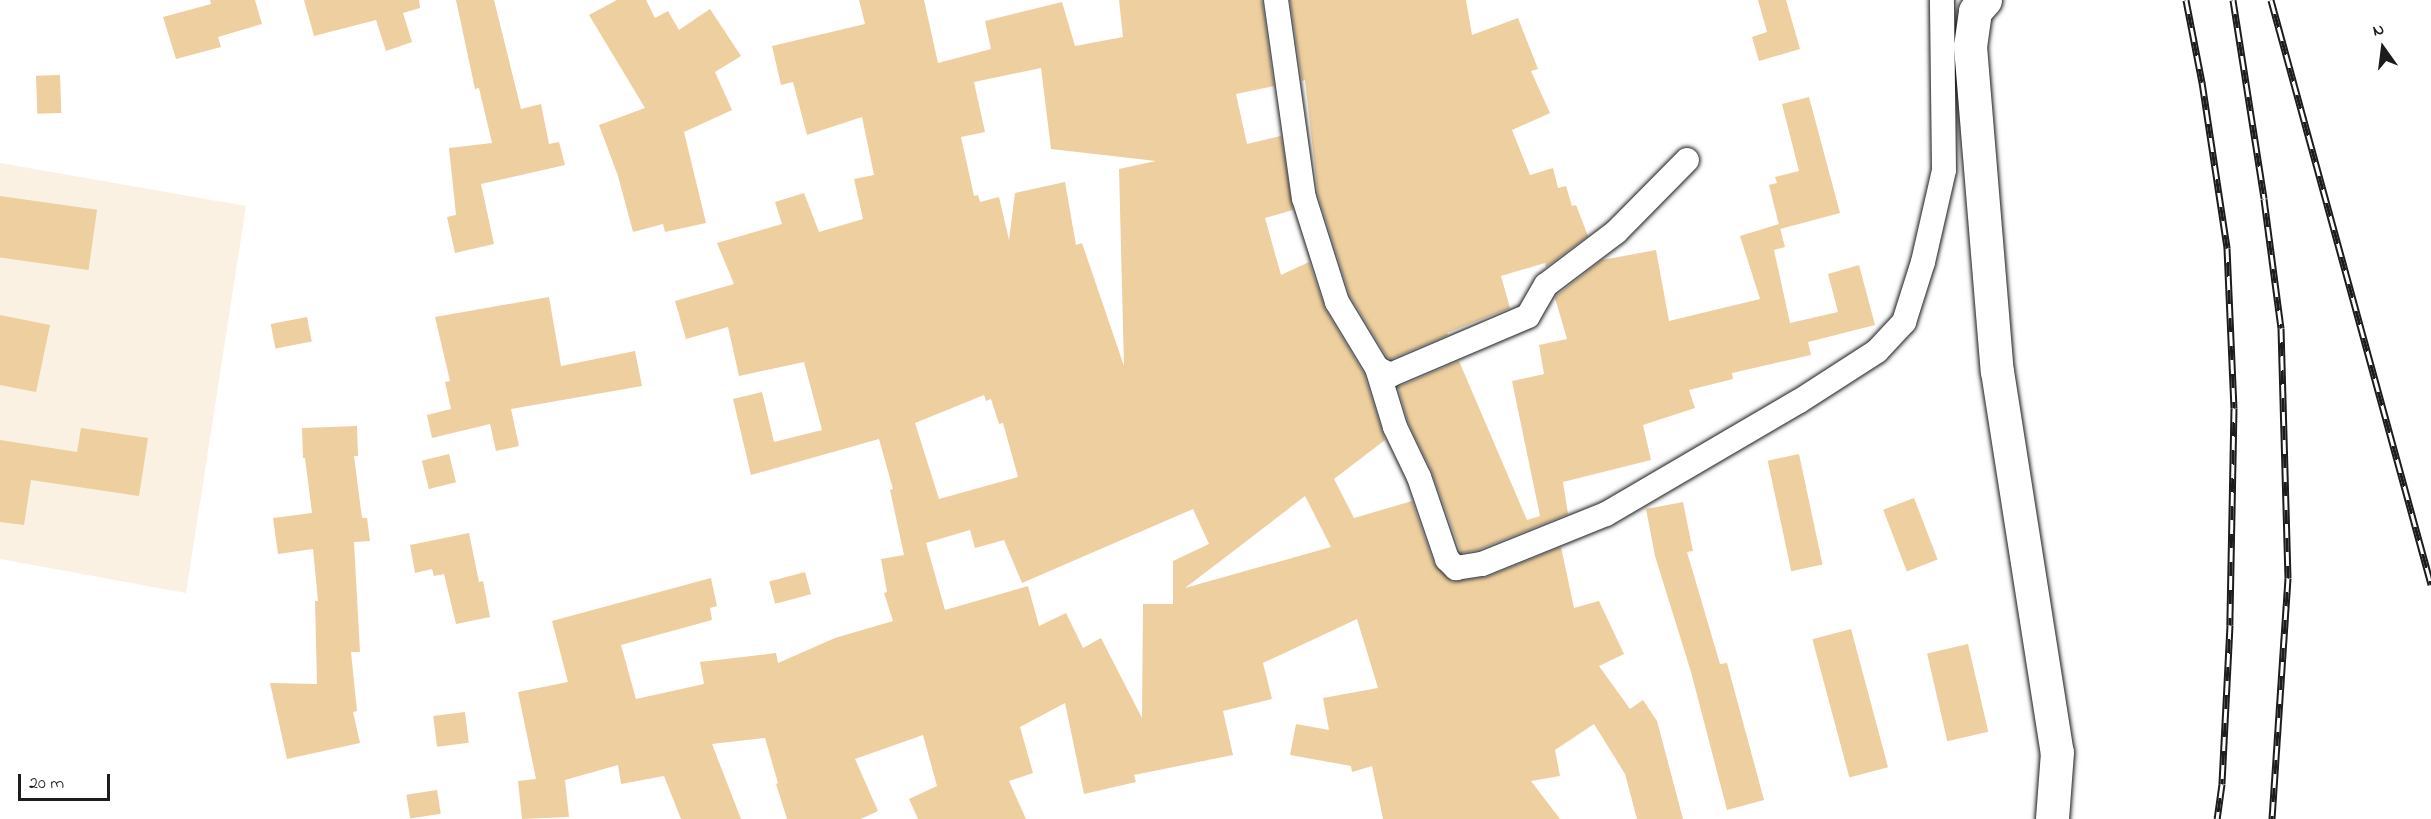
<!DOCTYPE html>
<style>
body{margin:0}
#map{position:relative;width:2431px;height:819px;overflow:hidden;background:#fff;font-family:"Indie Flower",sans-serif}
div>[style]{position:absolute}
.built>*{inset:0;background:#faf1e2}
.building>*{inset:0;background:#edcfa0;transform-origin:0 0}
.roads{filter:drop-shadow(0 0 2px #1c1c1c) drop-shadow(0 0 2px #1c1c1c)}
.street>*{height:24px;margin:-12px;padding:0 12px;transform-origin:12px;border-radius:12px;background:#fff}
.secondary>*{height:33px;margin:-16.5px;padding:0 16.5px;transform-origin:16.5px;border-radius:16.5px;background:#fff}
.rail>*{height:7px;margin-top:-3.5px;transform-origin:0;background:repeating-linear-gradient(90deg,#fff 0 14px,#1c1c1c 0 28px);box-sizing:border-box;border-block:2px solid #1c1c1c}
span{translate:-50% -50%;white-space:nowrap;text-align:center;line-height:1.15;-webkit-text-stroke:4.5px #fff;paint-order:stroke}
.north{position:absolute;left:2353px;top:18px;width:60px;height:60px;-webkit-text-stroke:4px #fff;paint-order:stroke;rotate:346deg;font-size:16px;font-weight:700;line-height:24px;text-align:center;color:#1c1c1c}
.north::after{content:'';display:block;margin:auto;width:21px;height:27px;background:#1c1c1c;clip-path:polygon(50% 0,100% 100%,50% 72%,0 100%)}
.scale{position:absolute;left:18px;top:774px;width:92px;height:27px;box-sizing:border-box;border:3px solid #1c1c1c;border-top:0;padding-left:8px;font-size:18px;line-height:21px;white-space:nowrap;color:#1c1c1c;-webkit-text-stroke:4px #fff;paint-order:stroke}
</style>
<div id="map">
<div class="built">
<i style="clip-path:polygon(0 163px,246px 206px,186px 593px,0 559px)"></i>
</div>
<div class="building">
<i style="clip-path:polygon(210px 0,255px 0,262px 24px,218px 37px,221px 47px,176px 59px,163px 17px,211px 4px)"></i>
<i style="clip-path:polygon(304px 0,419px 0,420px 8px,403px 13px,412px 42px,386px 51px,376px 20px,314px 36px)"></i>
<i style="clip-path:polygon(456px 0,494px 0,521px 109px,541px 104px,549px 144px,559px 142px,565px 165px,481px 184px,494px 244px,455px 253px,447px 217px,456px 215px,449px 148px,492px 143px,479px 88px,475px 89px)"></i>
<i style="clip-path:polygon(617px 0,646px 0,655px 18px,668px 11px,679px 30px,710px 9px,741px 56px,715px 72px,732px 110px,684px 132px,706px 223px,665px 232px,663px 224px,633px 232px,618px 176px,599px 125px,645px 108px,589px 15px)"></i>
<i style="clip-path:polygon(evenodd,859px 0,924px 0,938px 63px,991px 49px,985px 21px,1062px 2px,1075px 46px,1123px 37px,1119px 0,1262px 0,1274px 86px,1236px 94px,1247px 144px,1281px 136px,1293px 210px,1265px 218px,1281px 275px,1309px 262px,1325px 309px,1364px 374px,1385px 440px,1334px 479px,1354px 518px,1412px 501px,1434px 564px,1452px 582px,1487px 577px,1561px 547px,1574px 608px,1599px 601px,1624px 654px,1599px 666px,1630px 709px,1643px 700px,1657px 721px,1683px 819px,1637px 819px,1625px 774px,1594px 724px,1555px 750px,1560px 776px,1531px 781px,1560px 819px,1383px 819px,1372px 766px,1352px 772px,1351px 766px,1290px 755px,1296px 724px,1329px 730px,1323px 698px,1378px 688px,1357px 619px,1263px 663px,1272px 699px,1223px 711px,1233px 755px,1134px 775px,1136px 782px,1084px 794px,1065px 703px,1020px 727px,1033px 773px,1009px 781px,1026px 819px,918px 819px,909px 799px,937px 786px,923px 735px,855px 759px,878px 811px,861px 819px,787px 819px,776px 784px,778px 783px,765px 738px,712px 744px,741px 819px,681px 819px,664px 776px,621px 784px,618px 765px,565px 780px,569px 817px,522px 819px,518px 781px,536px 779px,518px 692px,568px 682px,552px 621px,711px 578px,717px 606px,710px 608px,712px 620px,621px 645px,636px 699px,704px 684px,700px 662px,776px 653px,778px 663px,835px 638px,893px 621px,884px 593px,887px 592px,881px 559px,904px 555px,890px 490px,893px 489px,879px 439px,751px 475px,733px 399px,762px 392px,774px 442px,822px 430px,804px 362px,739px 376px,728px 327px,686px 339px,675px 301px,734px 284px,717px 243px,782px 224px,775px 202px,804px 193px,819px 232px,863px 219px,854px 179px,874px 175px,862px 117px,807px 135px,793px 82px,781px 85px,772px 46px,865px 24px,859px 0,1041px 68px,1051px 149px,1156px 161px,1119px 169px,1124px 366px,1082px 243px,1076px 245px,1065px 182px,1015px 193px,1009px 240px,999px 197px,980px 202px,978px 195px,974px 196px,961px 137px,985px 132px,974px 82px,1041px 68px,859px 0,984px 395px,986px 401px,991px 399px,999px 424px,1003px 423px,1018px 477px,939px 499px,915px 423px,984px 395px,859px 0,1305px 496px,1331px 547px,1185px 588px,1227px 556px,1305px 496px,859px 0,1193px 509px,1209px 544px,1173px 561px,1173px 604px,1143px 604px,1142px 718px,1101px 638px,1083px 648px,1066px 613px,1039px 626px,1028px 586px,945px 610px,926px 543px,970px 530px,975px 548px,1004px 540px,1022px 583px,1193px 509px)"></i>
<i style="clip-path:polygon(1290px 0,1466px 0,1472px 35px,1518px 18px,1538px 69px,1531px 71px,1550px 113px,1512px 130px,1530px 175px,1553px 168px,1558px 188px,1566px 186px,1572px 206px,1576px 205px,1588px 236px,1546px 267px,1545px 263px,1501px 276px,1510px 308px,1447px 333px,1448px 335px,1391px 359px,1387px 357px,1350px 296px,1318px 195px,1305px 80px,1302px 81px)"></i>
<i style="clip-path:polygon(1758px 0,1786px 0,1800px 49px,1759px 61px,1752px 37px,1767px 32px)"></i>
<i style="left:60px;top:75px;width:38px;height:24px;rotate:88deg"></i>
<i style="clip-path:polygon(1809px 97px,1840px 213px,1780px 229px,1769px 185px,1777px 183px,1775px 177px,1799px 171px,1782px 104px)"></i>
<i style="left:0;top:196px;width:98px;height:61px;rotate:8deg"></i>
<i style="clip-path:polygon(1779px 224px,1785px 247px,1774px 250px,1790px 323px,1838px 312px,1828px 274px,1859px 265px,1875px 325px,1808px 342px,1811px 355px,1732px 373px,1733px 379px,1689px 390px,1695px 408px,1643px 425px,1651px 460px,1563px 482px,1568px 514px,1478px 550px,1461px 553px,1432px 472px,1408px 422px,1398px 387px,1459px 361px,1527px 520px,1540px 516px,1512px 381px,1544px 374px,1539px 345px,1567px 339px,1555px 298px,1557px 295px,1602px 260px,1656px 250px,1669px 321px,1760px 299px,1740px 236px)"></i>
<i style="clip-path:polygon(549px 297px,561px 366px,635px 351px,642px 386px,511px 409px,519px 446px,496px 451px,490px 424px,432px 438px,427px 415px,451px 409px,445px 382px,450px 381px,435px 317px)"></i>
<i style="clip-path:polygon(0 315px,50px 325px,36px 392px,0 385px)"></i>
<i style="left:307px;top:317px;width:25px;height:37px;rotate:79deg"></i>
<i style="clip-path:polygon(357px 426px,358px 456px,354px 456px,362px 518px,367px 518px,370px 541px,354px 542px,360px 652px,351px 652px,357px 711px,353px 712px,360px 743px,287px 759px,270px 683px,317px 684px,315px 601px,318px 601px,313px 549px,278px 554px,273px 518px,312px 513px,305px 458px,303px 458px,302px 428px)"></i>
<i style="clip-path:polygon(81px 428px,148px 438px,139px 496px,31px 480px,24px 525px,0 522px,0 440px,77px 452px)"></i>
<i style="left:449px;top:454px;width:29px;height:28px;rotate:76deg"></i>
<i style="left:1799px;top:454px;width:113px;height:32px;rotate:78deg"></i>
<i style="left:1914px;top:498px;width:66px;height:33px;rotate:69deg"></i>
<i style="clip-path:polygon(1683px 502px,1693px 551px,1687px 552px,1720px 664px,1727px 663px,1764px 800px,1727px 810px,1691px 672px,1655px 556px,1646px 509px)"></i>
<i style="clip-path:polygon(469px 533px,479px 582px,483px 581px,490px 617px,456px 624px,444px 574px,434px 576px,432px 569px,415px 573px,410px 545px)"></i>
<i style="left:805px;top:572px;width:23px;height:37px;rotate:75deg"></i>
<i style="left:1851px;top:629px;width:143px;height:40px;rotate:75deg"></i>
<i style="left:1968px;top:644px;width:90px;height:42px;rotate:77deg"></i>
<i style="left:465px;top:712px;width:31px;height:32px;rotate:83deg"></i>
<i style="left:437px;top:790px;width:24px;height:31px;rotate:81deg"></i>
</div>
<div class="roads">
<div class="street">
<i style="left:1276px;top:0;width:200px;rotate:82deg"></i>
<i style="left:1304px;top:198px;width:109px;rotate:72.4deg"></i>
<i style="left:1337px;top:302px;width:77px;rotate:58.8deg"></i>
<i style="left:1377px;top:368px;width:62px;rotate:73deg"></i>
<i style="left:1395px;top:427px;width:55px;rotate:64.4deg"></i>
<i style="left:1419px;top:477px;width:87px;rotate:71.1deg"></i>
<i style="left:1447px;top:559px;width:13px;rotate:45deg"></i>
<i style="left:1456px;top:568px;width:26px;rotate:-9deg"></i>
<i style="left:1482px;top:564px;width:134px;rotate:-22deg"></i>
<i style="left:1606px;top:514px;width:222px;rotate:-30.3deg"></i>
<i style="left:1798px;top:402px;width:94px;rotate:-32.8deg"></i>
<i style="left:1877px;top:351px;width:40px;rotate:-47deg"></i>
<i style="left:1904px;top:322px;width:63px;rotate:-72.4deg"></i>
<i style="left:1923px;top:262px;width:94px;rotate:-77.1deg"></i>
<i style="left:1944px;top:170px;width:170px;rotate:-90.7deg"></i>
<i style="left:1377px;top:368px;width:15px;rotate:28deg"></i>
<i style="left:1390px;top:375px;width:150px;rotate:-23.1deg"></i>
<i style="left:1528px;top:316px;width:36px;rotate:-60deg"></i>
<i style="left:1546px;top:285px;width:88px;rotate:-37.1deg"></i>
<i style="left:1616px;top:232px;width:101px;rotate:-45.4deg"></i>
</div>
<div class="secondary">
<i style="left:1985px;top:0;width:15px;rotate:132deg"></i>
<i style="left:1975px;top:11px;width:35px;rotate:98deg"></i>
<i style="left:1970px;top:46px;width:326px;rotate:85.3deg"></i>
<i style="left:1997px;top:371px;width:386px;rotate:81.1deg"></i>
<i style="left:2057px;top:752px;width:67px;rotate:94.3deg"></i>
</div>
</div>
<div class="rail">
<i style="left:2186px;top:0;width:84px;rotate:79deg"></i>
<i style="left:2202px;top:82px;width:168px;rotate:81.4deg"></i>
<i style="left:2227px;top:248px;width:160px;rotate:87.5deg"></i>
<i style="left:2234px;top:408px;width:217px;rotate:91.1deg"></i>
<i style="left:2230px;top:625px;width:159px;rotate:92.9deg"></i>
<i style="left:2222px;top:784px;width:35px;rotate:98deg"></i>
<i style="left:2233px;top:0;width:201px;rotate:81.1deg"></i>
<i style="left:2264px;top:199px;width:130px;rotate:82.5deg"></i>
<i style="left:2281px;top:328px;width:250px;rotate:88.4deg"></i>
<i style="left:2288px;top:578px;width:242px;rotate:93.8deg"></i>
<i style="left:2271px;top:0;width:606px;rotate:74.68deg"></i>
</div>
<div class="north">N</div>
<div class="scale">20 m</div>
</div>
